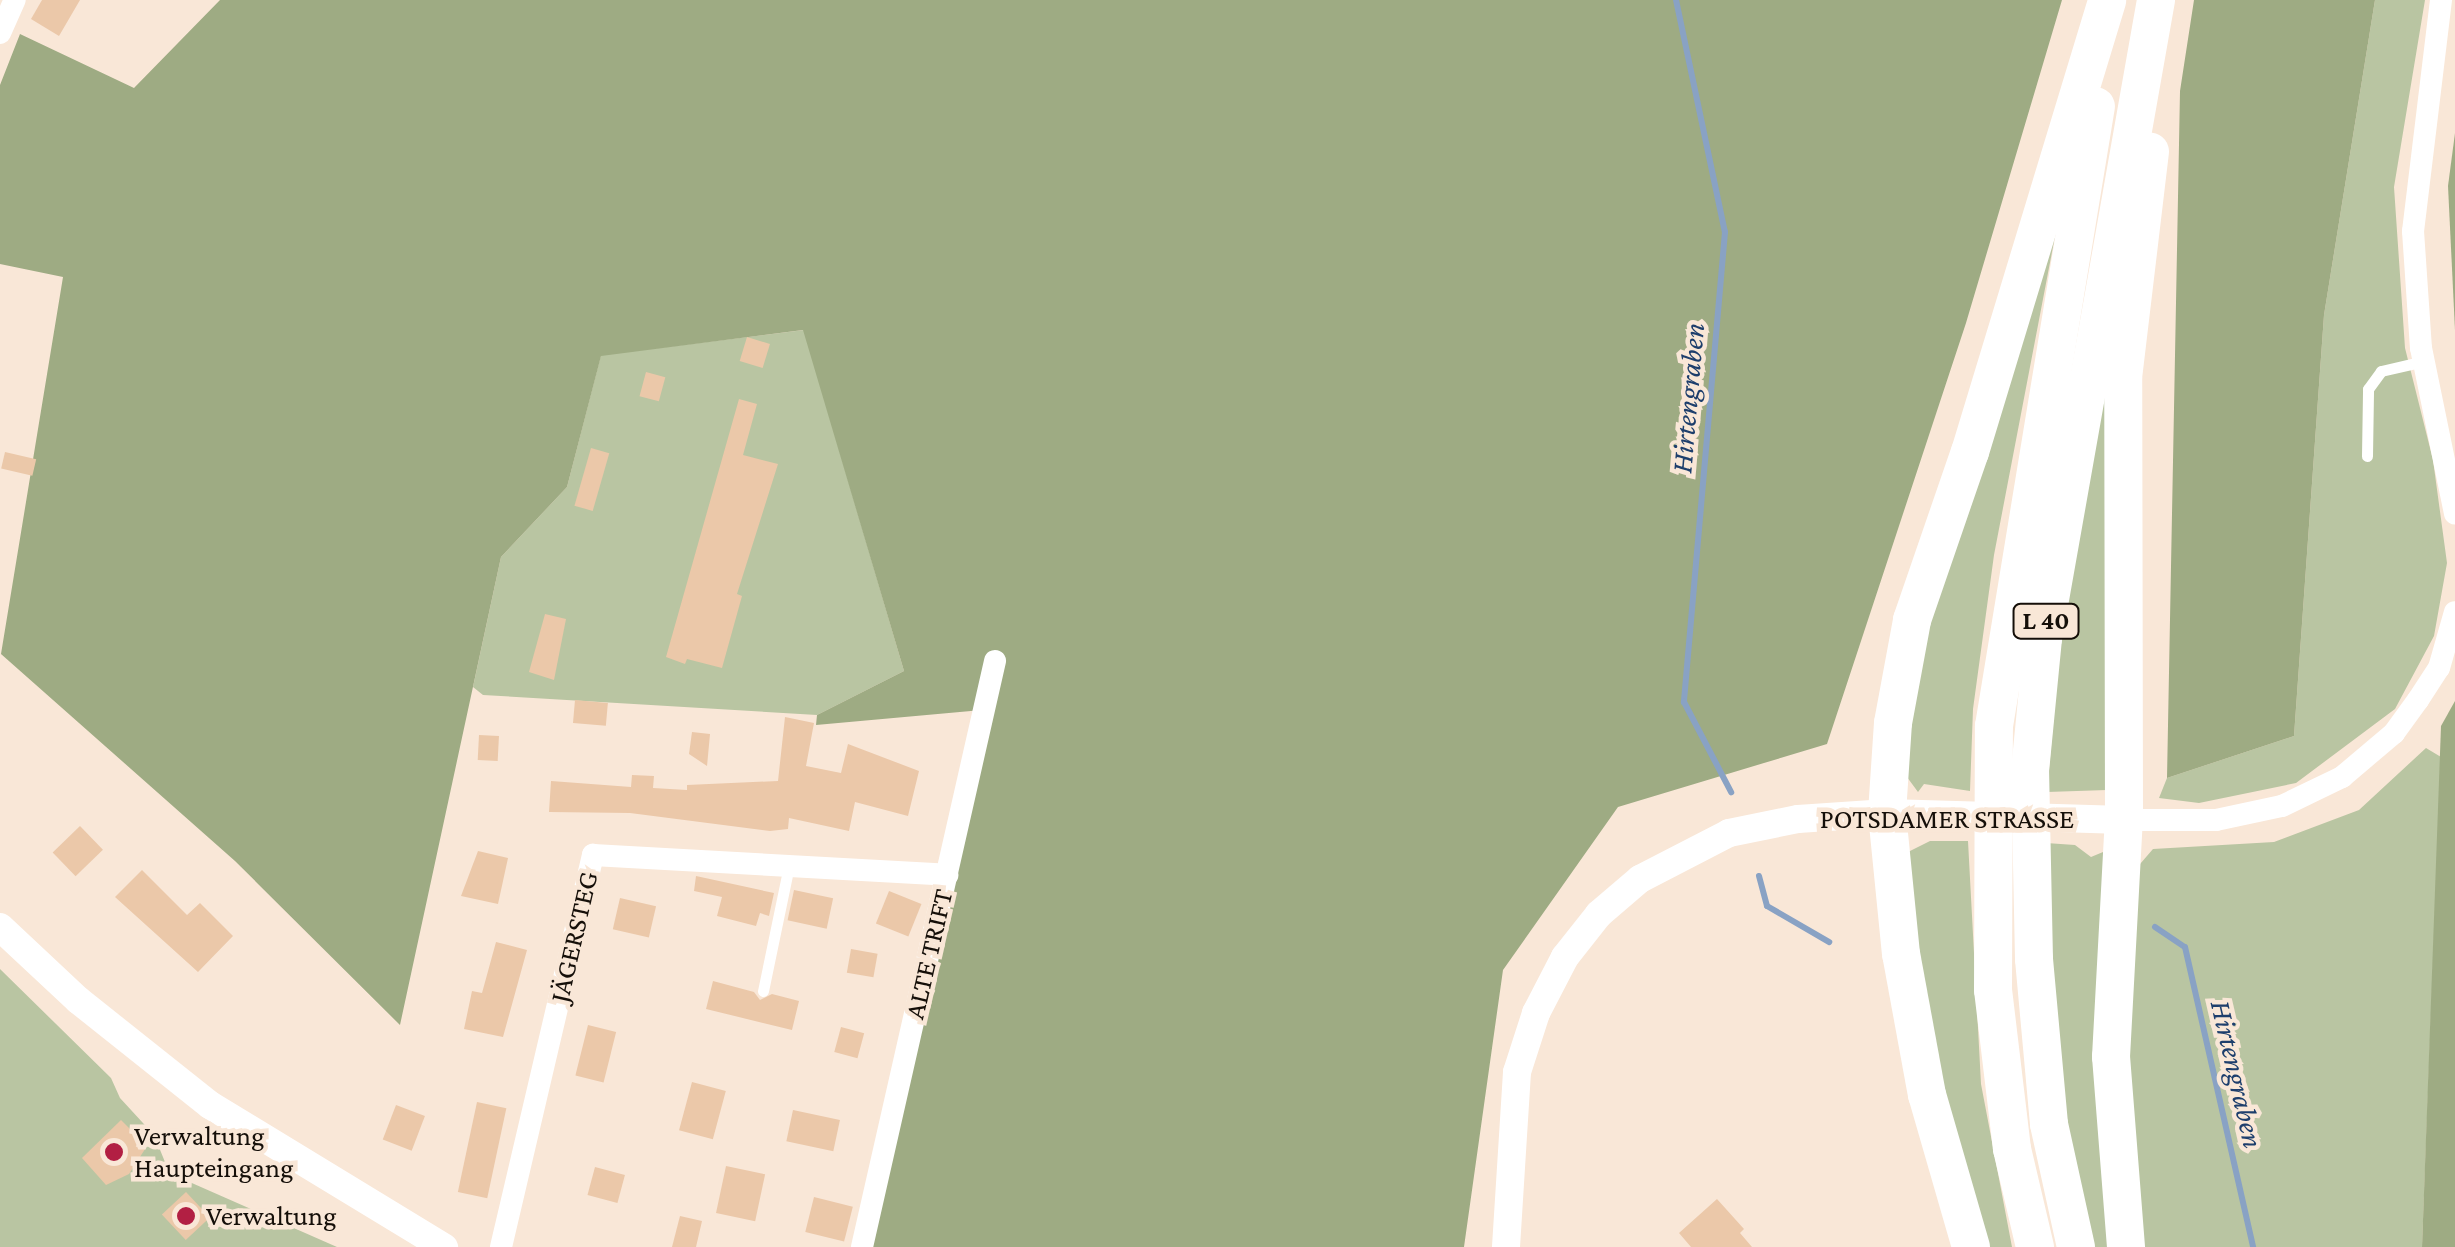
<!DOCTYPE html>
<meta charset="utf-8">
<style>
body{margin:0}
#map{position:relative;width:2455px;height:1247px;overflow:hidden;background:#f9e7d7;font-family:"Crimson Pro",serif}
div>[style]{position:absolute}
.green>*{inset:0;background:#b9c5a2}
.forest>*{inset:0;background:#9eab83}
.stream>*{height:6px;margin:-3px;padding:0 3px;transform-origin:3px;border-radius:3px;background:#89a2c4}
.building>*{inset:0;background:#ebc8a9;transform-origin:0 0}
.service>*{height:11px;margin:-5.5px;padding:0 5.5px;transform-origin:5.5px;border-radius:5.5px;background:#fff}
.minor>*{height:22px;margin:-11px;padding:0 11px;transform-origin:11px;border-radius:11px;background:#fff}
.tertiary>*{height:28px;margin:-14px;padding:0 14px;transform-origin:14px;border-radius:14px;background:#fff}
.trunk>*{height:38px;margin:-19px;padding:0 19px;transform-origin:19px;border-radius:19px;background:#fff}
.dots>*{width:28px;height:28px;translate:-50% -50%;box-sizing:border-box;border:5px solid #f9e7d7;border-radius:50%}
span{translate:-50% -50%;white-space:nowrap;text-align:center;line-height:1.15;-webkit-text-stroke:9px #f9e7d7;paint-order:stroke}
.shield-label span{padding:2px 8px;background:#f9e7d7;border:2px solid;border-radius:8px;-webkit-text-stroke-width:0}
.shield-label{font-size:25px;color:#150f09;font-weight:700}
.street-label{font-size:28px;color:#150f09}
.poi-label{font-size:28px;color:#150f09}
.left{translate:0 -50%;text-align:left}
.water-label{font-size:30px;color:#1d3e6c;font-style:italic}
</style>
<div id="map">
<div class="green">
<i style="clip-path:polygon(2375px 0,2425px 0,2394px 187px,2405px 348px,2433px 460px,2447px 563px,2434px 636px,2395px 709px,2296px 783px,2199px 803px,2159px 798px,2167px 778px,2294px 736px,2324px 315px)"></i>
<i style="clip-path:polygon(2061px 205px,1994px 555px,1973px 709px,1970px 791px,1924px 784px,1918px 792px,1904px 773px,1907px 685px)"></i>
<i style="clip-path:polygon(2122px 282px,2107px 790px,2047px 792px,2062px 623px)"></i>
<i style="clip-path:polygon(804px 330px,904px 671px,817px 715px,483px 695px,473px 687px,501px 557px,567px 487px,601px 355px)"></i>
<i style="clip-path:polygon(2426px 748px,2441px 757px,2422px 1247px,2139px 1247px,2127px 1090px,2134px 871px,2153px 849px,2274px 842px,2359px 810px)"></i>
<i style="clip-path:polygon(1930px 841px,1968px 841px,1981px 1084px,2012px 1247px,1980px 1247px,1947px 1147px,1904px 854px)"></i>
<i style="clip-path:polygon(2046px 843px,2075px 845px,2091px 857px,2103px 852px,2107px 866px,2117px 1247px,2093px 1247px,2069px 1139px,2054px 1013px)"></i>
<i style="clip-path:polygon(0 969px,111px 1078px,120px 1098px,154px 1135px,165px 1162px,185px 1180px,337px 1247px,0 1247px)"></i>
</div>
<div class="forest">
<i style="clip-path:polygon(220px 0,2062px 0,1966px 323px,1827px 744px,1618px 807px,1503px 970px,1464px 1247px,867px 1247px,982px 710px,816px 725px,817px 715px,904px 671px,803px 330px,601px 356px,567px 487px,501px 557px,400px 1025px,235px 861px,1px 654px,63px 277px,0 264px,0 85px,20px 34px,134px 88px)"></i>
<i style="clip-path:polygon(2194px 0,2375px 0,2324px 315px,2294px 736px,2167px 778px,2180px 91px)"></i>
<i style="clip-path:polygon(2455px 133px,2455px 330px,2448px 186px)"></i>
<i style="clip-path:polygon(2455px 701px,2455px 1247px,2422px 1247px,2441px 726px)"></i>
</div>
<div class="stream">
<i style="left:1676px;top:0;width:237px;rotate:78.1deg"></i>
<i style="left:1725px;top:232px;width:472px;rotate:95deg"></i>
<i style="left:1684px;top:702px;width:102px;rotate:62.4deg"></i>
<i style="left:1759px;top:876px;width:31px;rotate:75deg"></i>
<i style="left:1767px;top:906px;width:72px;rotate:30.1deg"></i>
<i style="left:2155px;top:927px;width:36px;rotate:34deg"></i>
<i style="left:2185px;top:947px;width:308px;rotate:77.2deg"></i>
</div>
<div class="building">
<i style="clip-path:polygon(42px 0,80px 0,59px 36px,31px 19px)"></i>
<i style="left:747px;top:337px;width:24px;height:25px;rotate:17deg"></i>
<i style="left:646px;top:372px;width:20px;height:25px;rotate:15deg"></i>
<i style="clip-path:polygon(739px 399px,757px 404px,743px 455px,778px 464px,737px 594px,742px 596px,722px 668px,687px 659px,685px 664px,666px 657px)"></i>
<i style="left:591px;top:448px;width:19px;height:60px;rotate:16deg"></i>
<i style="left:5px;top:452px;width:32px;height:17px;rotate:13deg"></i>
<i style="clip-path:polygon(545px 614px,566px 619px,554px 680px,529px 672px)"></i>
<i style="left:575px;top:700px;width:33px;height:23px;rotate:5deg"></i>
<i style="clip-path:polygon(785px 717px,814px 723px,806px 766px,841px 773px,848px 744px,919px 771px,908px 816px,855px 802px,849px 831px,789px 818px,788px 829px,770px 831px,630px 813px,549px 812px,551px 781px,631px 787px,632px 775px,654px 776px,653px 788px,687px 790px,687px 785px,778px 781px)"></i>
<i style="clip-path:polygon(692px 732px,710px 734px,707px 766px,689px 754px)"></i>
<i style="left:479px;top:735px;width:20px;height:25px;rotate:3deg"></i>
<i style="left:80px;top:826px;width:33px;height:38px;rotate:46deg"></i>
<i style="clip-path:polygon(478px 851px,508px 858px,498px 904px,461px 896px)"></i>
<i style="clip-path:polygon(142px 870px,187px 915px,200px 903px,233px 936px,198px 972px,115px 897px)"></i>
<i style="clip-path:polygon(696px 876px,774px 893px,769px 916px,760px 913px,756px 926px,717px 916px,722px 897px,694px 891px)"></i>
<i style="left:794px;top:890px;width:40px;height:31px;rotate:12deg"></i>
<i style="left:889px;top:891px;width:35px;height:35px;rotate:22deg"></i>
<i style="left:620px;top:898px;width:37px;height:32px;rotate:13deg"></i>
<i style="clip-path:polygon(496px 942px,527px 950px,503px 1037px,464px 1029px,472px 991px,482px 993px)"></i>
<i style="left:851px;top:949px;width:27px;height:24px;rotate:10deg"></i>
<i style="clip-path:polygon(713px 981px,754px 992px,760px 1000px,772px 994px,799px 1001px,792px 1030px,706px 1009px)"></i>
<i style="left:588px;top:1025px;width:29px;height:52px;rotate:14deg"></i>
<i style="left:841px;top:1027px;width:24px;height:26px;rotate:15deg"></i>
<i style="left:692px;top:1082px;width:35px;height:50px;rotate:15deg"></i>
<i style="left:477px;top:1102px;width:30px;height:92px;rotate:12deg"></i>
<i style="left:396px;top:1105px;width:31px;height:37px;rotate:21deg"></i>
<i style="left:793px;top:1110px;width:48px;height:32px;rotate:12deg"></i>
<i style="clip-path:polygon(121px 1120px,147px 1146px,129px 1174px,106px 1185px,82px 1158px)"></i>
<i style="left:726px;top:1166px;width:40px;height:48px;rotate:12deg"></i>
<i style="left:595px;top:1167px;width:31px;height:29px;rotate:15deg"></i>
<i style="left:186px;top:1192px;width:35px;height:33px;rotate:47deg"></i>
<i style="left:814px;top:1197px;width:40px;height:36px;rotate:14deg"></i>
<i style="clip-path:polygon(1717px 1199px,1744px 1229px,1740px 1233px,1752px 1247px,1691px 1247px,1679px 1233px)"></i>
<i style="clip-path:polygon(680px 1216px,702px 1221px,696px 1247px,672px 1247px)"></i>
</div>
<div class="service">
<i style="left:2367px;top:456px;width:67px;rotate:-89.1deg"></i>
<i style="left:2368px;top:389px;width:22px;rotate:-54deg"></i>
<i style="left:2381px;top:371px;width:44px;rotate:-13.1deg"></i>
<i style="left:763px;top:991px;width:128px;rotate:-78.3deg"></i>
</div>
<div class="minor">
<i style="left:2441px;top:0;width:233px;rotate:96.9deg"></i>
<i style="left:2413px;top:231px;width:117px;rotate:86.1deg"></i>
<i style="left:2421px;top:348px;width:169px;rotate:78.4deg"></i>
<i style="left:0;top:33px;width:36px;rotate:-66deg"></i>
<i style="left:2124px;top:820px;width:92px"></i>
<i style="left:2216px;top:820px;width:67px;rotate:-12deg"></i>
<i style="left:2282px;top:806px;width:67px;rotate:-25.8deg"></i>
<i style="left:2342px;top:777px;width:68px;rotate:-40.2deg"></i>
<i style="left:2394px;top:733px;width:41px;rotate:-54deg"></i>
<i style="left:2418px;top:700px;width:38px;rotate:-57deg"></i>
<i style="left:2439px;top:668px;width:58px;rotate:-74.1deg"></i>
<i style="left:501px;top:1247px;width:403px;rotate:-76.8deg"></i>
<i style="left:593px;top:855px;width:355px;rotate:3.2deg"></i>
<i style="left:862px;top:1247px;width:601px;rotate:-77.21deg"></i>
</div>
<div class="tertiary">
<i style="left:0;top:927px;width:107px;rotate:43.1deg"></i>
<i style="left:78px;top:1000px;width:169px;rotate:38.5deg"></i>
<i style="left:210px;top:1105px;width:274px;rotate:31.3deg"></i>
<i style="left:1506px;top:1247px;width:175px;rotate:-86.4deg"></i>
<i style="left:1517px;top:1072px;width:62px;rotate:-72.1deg"></i>
<i style="left:1536px;top:1013px;width:63px;rotate:-62.6deg"></i>
<i style="left:1565px;top:957px;width:55px;rotate:-51.7deg"></i>
<i style="left:1599px;top:914px;width:54px;rotate:-40.5deg"></i>
<i style="left:1640px;top:879px;width:100px;rotate:-27.3deg"></i>
<i style="left:1729px;top:833px;width:70px;rotate:-11.5deg"></i>
<i style="left:1798px;top:819px;width:89px;rotate:-3.9deg"></i>
<i style="left:1887px;top:813px;width:237px;rotate:1.7deg"></i>
</div>
<div class="trunk">
<i style="left:1971px;top:1247px;width:158px;rotate:-106.1deg"></i>
<i style="left:1927px;top:1095px;width:143px;rotate:-100.4deg"></i>
<i style="left:1901px;top:954px;width:142px;rotate:-95.7deg"></i>
<i style="left:1887px;top:813px;width:90px;rotate:-86.2deg"></i>
<i style="left:1893px;top:723px;width:105px;rotate:-79.5deg"></i>
<i style="left:1912px;top:620px;width:178px;rotate:-71deg"></i>
<i style="left:1970px;top:452px;width:472px;rotate:-73.1deg"></i>
<i style="left:2035px;top:1247px;width:101px;rotate:-103.2deg"></i>
<i style="left:2012px;top:1149px;width:160px;rotate:-96.8deg"></i>
<i style="left:1993px;top:990px;width:264px;rotate:-89.8deg"></i>
<i style="left:1994px;top:726px;width:628px;rotate:-80.66deg"></i>
<i style="left:2076px;top:1247px;width:126px;rotate:-102.4deg"></i>
<i style="left:2049px;top:1124px;width:166px;rotate:-95.2deg"></i>
<i style="left:2034px;top:959px;width:188px;rotate:-91.2deg"></i>
<i style="left:2030px;top:771px;width:133px;rotate:-84.4deg"></i>
<i style="left:2043px;top:639px;width:649px;rotate:-79.97deg"></i>
<i style="left:2126px;top:1247px;width:191px;rotate:-94.5deg"></i>
<i style="left:2111px;top:1057px;width:237px;rotate:-86.9deg"></i>
<i style="left:2124px;top:820px;width:442px;rotate:-90.1deg"></i>
<i style="left:2123px;top:378px;width:228px;rotate:-83.2deg"></i>
</div>
<div class="dots">
<i style="left:114px;top:1152px;background:#b21f43"></i>
<i style="left:186px;top:1216px;background:#b21f43"></i>
</div>
<div class="shield-label">
<span style="left:2046px;top:621px">L 40</span>
</div>
<div class="street-label">
<span style="left:1947px;top:819px">POTSDAMER STRASSE</span>
<span style="left:574px;top:937px;rotate:-77deg">JÄGERSTEG</span>
<span style="left:929px;top:954px;rotate:-77deg">ALTE TRIFT</span>
</div>
<div class="poi-label">
<span class="left" style="left:134px;top:1152px">Verwaltung<br>Haupteingang</span>
<span class="left" style="left:206px;top:1216px">Verwaltung</span>
</div>
<div class="water-label">
<span style="left:1688px;top:398px;rotate:-85deg">Hirtengraben</span>
<span style="left:2237px;top:1074px;rotate:77deg">Hirtengraben</span>
</div>
</div>
